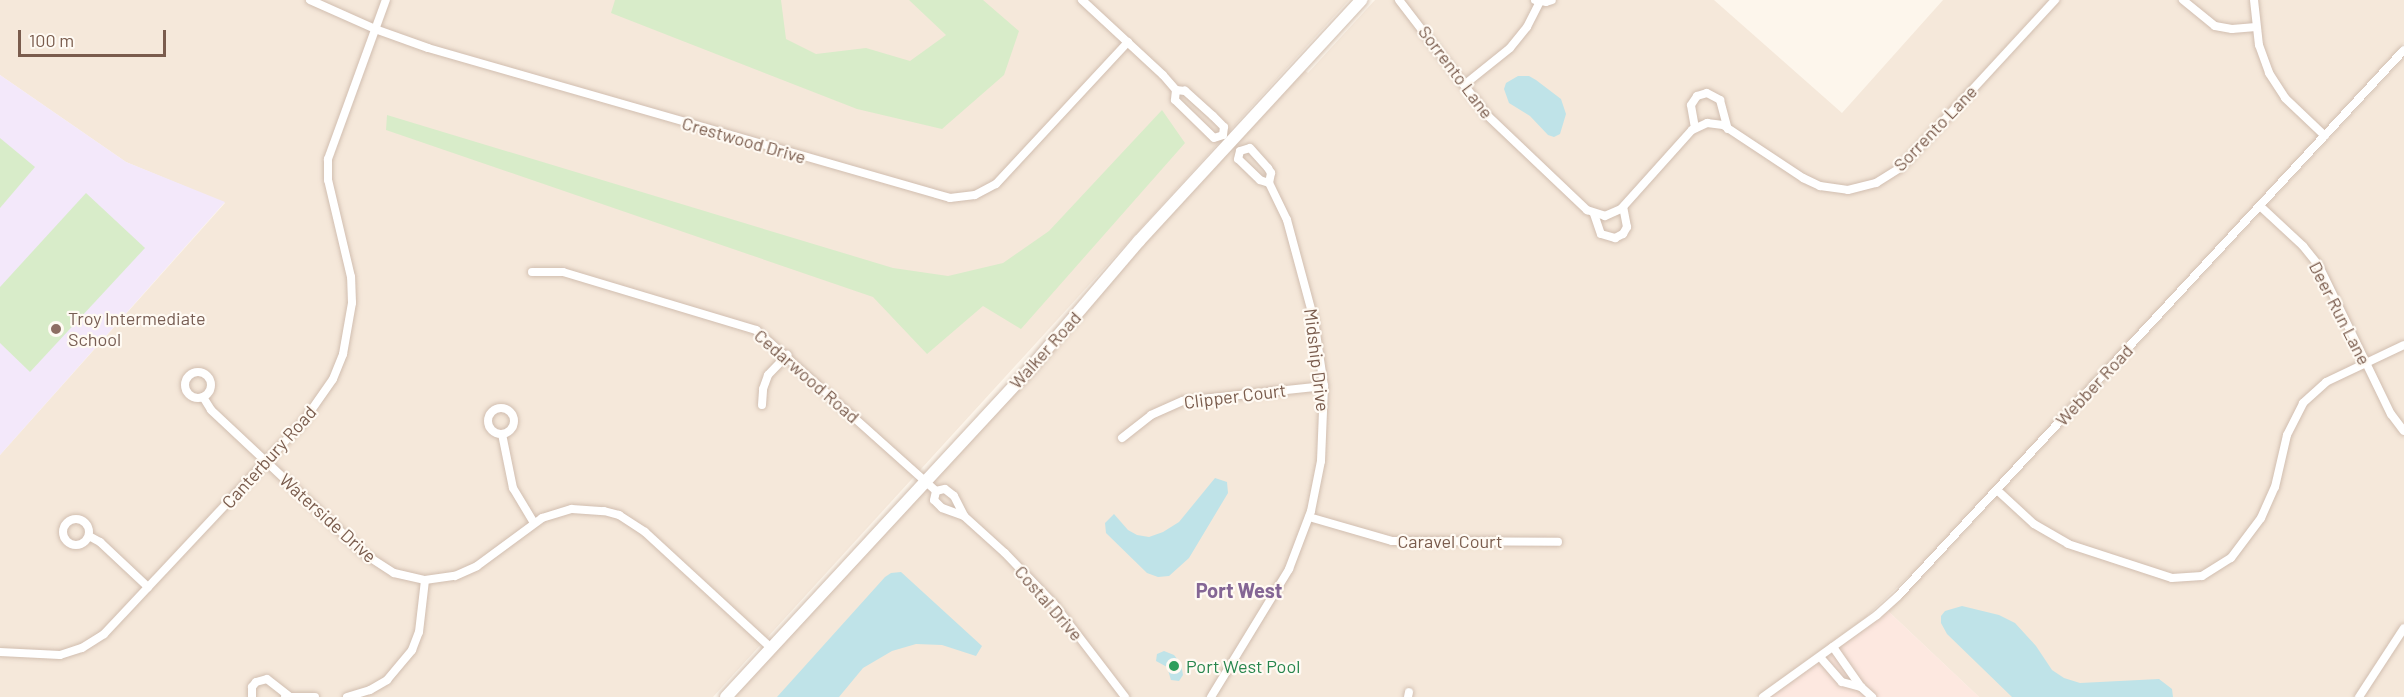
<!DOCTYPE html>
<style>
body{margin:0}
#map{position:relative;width:2404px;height:697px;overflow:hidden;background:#fdf6ec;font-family:Barlow,sans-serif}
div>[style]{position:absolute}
.residential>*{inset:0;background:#f5e8da}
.commercial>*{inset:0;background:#fde8e0}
.education>*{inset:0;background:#f3e8fa}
.green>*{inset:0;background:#d8ecc9}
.water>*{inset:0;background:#bfe3e8}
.roads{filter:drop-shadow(0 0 2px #d1beb0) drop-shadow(0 0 2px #d1beb0)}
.street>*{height:8px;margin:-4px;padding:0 4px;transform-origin:4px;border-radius:4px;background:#fff}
.street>.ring{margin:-4px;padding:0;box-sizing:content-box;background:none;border:8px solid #fff;border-radius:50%}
.secondary>*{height:12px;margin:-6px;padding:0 6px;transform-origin:6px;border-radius:6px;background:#fff}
.dots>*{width:16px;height:16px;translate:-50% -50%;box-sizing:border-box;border:3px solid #fffaf3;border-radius:50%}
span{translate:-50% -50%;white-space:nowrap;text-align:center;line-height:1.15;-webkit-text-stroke:4.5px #fffaf3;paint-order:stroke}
.street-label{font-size:18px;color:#7a5c4d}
.education-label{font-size:18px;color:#785e54}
.left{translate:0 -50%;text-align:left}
.leisure-label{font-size:18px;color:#27864d}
.neighbourhood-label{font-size:20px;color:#846695;font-weight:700}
.scale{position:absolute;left:18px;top:30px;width:148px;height:27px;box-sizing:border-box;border:3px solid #7a5c4d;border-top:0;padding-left:8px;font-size:18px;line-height:21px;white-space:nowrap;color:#7a5c4d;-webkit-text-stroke:4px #fffaf3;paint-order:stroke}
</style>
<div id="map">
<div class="residential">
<i style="clip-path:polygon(0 0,1349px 0,713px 697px,0 697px,0 455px,225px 203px,126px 162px,0 75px)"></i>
<i style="clip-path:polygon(1375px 0,1714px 0,1842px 113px,1943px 0,2404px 0,2404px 43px,1927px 559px,1865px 618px,1756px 697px,726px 697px,1300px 67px,1308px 73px)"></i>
<i style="clip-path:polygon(2404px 58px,2404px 697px,1979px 697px,1888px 611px,1927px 572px)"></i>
</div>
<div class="commercial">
<i style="clip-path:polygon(1888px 611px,1979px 697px,1769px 697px)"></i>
</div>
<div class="education">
<i style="clip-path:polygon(0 75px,126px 162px,225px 202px,0 455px)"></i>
</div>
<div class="green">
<i style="clip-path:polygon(615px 0,781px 0,786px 39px,816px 54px,866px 48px,910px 61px,946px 35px,909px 0,983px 0,1019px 31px,1004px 75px,942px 129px,857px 109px,611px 13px)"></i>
<i style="clip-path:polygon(1162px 110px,1185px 143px,1021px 329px,983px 306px,927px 354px,873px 297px,386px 130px,387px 115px,893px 268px,948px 276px,1003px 263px,1049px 231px)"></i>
<i style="clip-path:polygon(0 138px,35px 167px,0 208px)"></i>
<i style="clip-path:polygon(86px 193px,145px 248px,30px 372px,0 343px,0 287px)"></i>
</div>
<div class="water">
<i style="clip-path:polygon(1518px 76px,1529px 76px,1536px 80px,1561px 99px,1566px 114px,1560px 134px,1554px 137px,1548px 135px,1530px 116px,1509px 103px,1504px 89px,1506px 83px)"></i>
<i style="clip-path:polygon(1215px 478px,1227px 482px,1228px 493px,1189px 558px,1169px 576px,1158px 577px,1147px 573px,1106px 533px,1105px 523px,1114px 514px,1128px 530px,1137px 535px,1149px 537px,1163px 532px,1179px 522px)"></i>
<i style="clip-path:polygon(901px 572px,982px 646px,976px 656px,942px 645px,916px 644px,892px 651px,863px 668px,839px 697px,777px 697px,885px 577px,891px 573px)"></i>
<i style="clip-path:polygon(1962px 606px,1999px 615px,2015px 623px,2036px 646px,2052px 670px,2064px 678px,2080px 683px,2159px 679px,2172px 689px,2173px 697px,2012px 697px,1947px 634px,1941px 623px,1941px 616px,1945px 611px)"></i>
<i style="clip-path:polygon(1164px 651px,1174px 655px,1181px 664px,1183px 675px,1179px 681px,1171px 680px,1167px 667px,1156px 661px,1157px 654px)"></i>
</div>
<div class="roads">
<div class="street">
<i style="left:310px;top:0;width:71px;rotate:24deg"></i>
<i style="left:375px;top:29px;width:56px;rotate:19.7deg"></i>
<i style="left:428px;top:48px;width:543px;rotate:16.03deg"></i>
<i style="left:950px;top:198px;width:25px;rotate:-7deg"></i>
<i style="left:975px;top:195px;width:24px;rotate:-28deg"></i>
<i style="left:996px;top:184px;width:194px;rotate:-47.1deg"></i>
<i style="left:1082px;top:0;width:110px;rotate:42.8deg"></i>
<i style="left:1163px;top:75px;width:20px;rotate:49deg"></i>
<i style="left:1176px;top:90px;width:10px;rotate:96deg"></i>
<i style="left:1175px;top:100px;width:54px;rotate:44.3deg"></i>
<i style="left:1214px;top:138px;width:9px;rotate:-18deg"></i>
<i style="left:1223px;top:135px;width:8px;rotate:-83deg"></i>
<i style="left:1224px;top:127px;width:16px;rotate:-135deg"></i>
<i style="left:1213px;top:116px;width:38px;rotate:-138deg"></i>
<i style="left:1185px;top:91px;width:9px;rotate:-174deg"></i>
<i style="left:1399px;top:0;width:146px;rotate:52.5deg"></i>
<i style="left:1488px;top:116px;width:137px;rotate:43.5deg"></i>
<i style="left:1587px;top:210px;width:19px;rotate:18deg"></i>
<i style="left:1605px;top:216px;width:17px;rotate:-24deg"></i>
<i style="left:1621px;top:209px;width:106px;rotate:-48.1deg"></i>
<i style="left:1692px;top:130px;width:17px;rotate:-25deg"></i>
<i style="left:1707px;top:123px;width:16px;rotate:7deg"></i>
<i style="left:1723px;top:125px;width:96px;rotate:33.5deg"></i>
<i style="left:1803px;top:178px;width:19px;rotate:25deg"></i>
<i style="left:1820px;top:186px;width:28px;rotate:8deg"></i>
<i style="left:1848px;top:190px;width:29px;rotate:-14deg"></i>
<i style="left:1876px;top:183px;width:28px;rotate:-32deg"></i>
<i style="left:1900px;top:168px;width:229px;rotate:-47.3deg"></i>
<i style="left:1535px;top:0;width:11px;rotate:10deg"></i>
<i style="left:1546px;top:2px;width:6px;rotate:-18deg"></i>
<i style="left:2183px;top:0;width:41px;rotate:39.1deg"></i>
<i style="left:2215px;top:26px;width:17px;rotate:10deg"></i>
<i style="left:2232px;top:29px;width:24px;rotate:-5deg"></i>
<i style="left:2254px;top:0;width:45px;rotate:83.7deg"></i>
<i style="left:2259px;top:45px;width:30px;rotate:70deg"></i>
<i style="left:2269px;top:73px;width:30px;rotate:57deg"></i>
<i style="left:2285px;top:98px;width:55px;rotate:43.5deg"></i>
<i style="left:1464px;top:85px;width:59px;rotate:-38.8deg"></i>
<i style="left:1510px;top:48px;width:27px;rotate:-51deg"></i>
<i style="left:1527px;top:27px;width:28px;rotate:-63deg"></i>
<i style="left:1695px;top:128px;width:23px;rotate:-100deg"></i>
<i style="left:1691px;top:105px;width:11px;rotate:-56deg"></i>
<i style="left:1697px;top:96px;width:10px;rotate:-17deg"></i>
<i style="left:1707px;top:93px;width:15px;rotate:28deg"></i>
<i style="left:1720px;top:100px;width:30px;rotate:75deg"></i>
<i style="left:1250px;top:148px;width:27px;rotate:48deg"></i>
<i style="left:1268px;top:168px;width:6px;rotate:59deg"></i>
<i style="left:1271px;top:173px;width:10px;rotate:101deg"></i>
<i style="left:1269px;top:183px;width:9px;rotate:-162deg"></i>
<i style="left:1260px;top:180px;width:30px;rotate:-136deg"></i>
<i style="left:1238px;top:159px;width:8px;rotate:-76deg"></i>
<i style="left:1240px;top:151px;width:10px;rotate:-17deg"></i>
<i style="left:2260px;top:206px;width:59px;rotate:42.9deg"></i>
<i style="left:2303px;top:246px;width:26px;rotate:51deg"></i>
<i style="left:2319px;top:266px;width:165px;rotate:64.1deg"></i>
<i style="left:2391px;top:414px;width:21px;rotate:53deg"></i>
<i style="left:1594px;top:214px;width:21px;rotate:71deg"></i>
<i style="left:1601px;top:234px;width:15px;rotate:16deg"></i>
<i style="left:1615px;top:238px;width:9px;rotate:-27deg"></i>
<i style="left:1623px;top:234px;width:8px;rotate:-60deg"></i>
<i style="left:1627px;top:227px;width:20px;rotate:-101deg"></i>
<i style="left:532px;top:272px;width:31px"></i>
<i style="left:563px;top:272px;width:202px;rotate:16.7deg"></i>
<i style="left:756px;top:330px;width:241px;rotate:41.8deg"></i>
<i class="ring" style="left:185px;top:372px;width:18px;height:18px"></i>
<i style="left:203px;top:397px;width:15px;rotate:58deg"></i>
<i style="left:211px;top:410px;width:212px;rotate:43.1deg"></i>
<i style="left:366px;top:555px;width:33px;rotate:33deg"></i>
<i style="left:394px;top:573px;width:32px;rotate:13deg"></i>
<i style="left:425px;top:580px;width:30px;rotate:-8deg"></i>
<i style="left:455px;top:576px;width:24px;rotate:-24deg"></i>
<i style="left:477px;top:566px;width:81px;rotate:-36.4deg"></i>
<i style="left:542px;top:518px;width:31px;rotate:-17deg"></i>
<i style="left:572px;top:509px;width:32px;rotate:4deg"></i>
<i style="left:604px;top:511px;width:16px;rotate:15deg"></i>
<i style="left:619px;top:515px;width:31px;rotate:33deg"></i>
<i style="left:645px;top:532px;width:171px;rotate:42.6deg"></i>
<i style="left:762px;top:405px;width:16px;rotate:-86deg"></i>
<i style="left:763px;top:389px;width:15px;rotate:-70deg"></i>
<i style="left:768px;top:375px;width:28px;rotate:-46deg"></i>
<i class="ring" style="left:488px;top:408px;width:18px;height:18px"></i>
<i style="left:502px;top:434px;width:55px;rotate:78.5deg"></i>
<i style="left:513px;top:488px;width:41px;rotate:59deg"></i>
<i style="left:1122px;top:438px;width:37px;rotate:-38deg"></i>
<i style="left:1151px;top:415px;width:35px;rotate:-24deg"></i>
<i style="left:1183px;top:401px;width:142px;rotate:-6.1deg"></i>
<i style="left:1997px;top:490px;width:50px;rotate:42.6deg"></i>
<i style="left:2034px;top:524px;width:39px;rotate:30deg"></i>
<i style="left:2068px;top:544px;width:109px;rotate:18.1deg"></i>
<i style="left:2172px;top:578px;width:30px;rotate:-4deg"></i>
<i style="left:2202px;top:576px;width:34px;rotate:-32deg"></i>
<i style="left:2231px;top:558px;width:50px;rotate:-53.1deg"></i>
<i style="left:2261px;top:518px;width:34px;rotate:-66deg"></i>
<i style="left:2275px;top:487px;width:53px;rotate:-77deg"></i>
<i style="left:2287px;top:435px;width:36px;rotate:-63deg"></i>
<i style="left:2303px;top:403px;width:31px;rotate:-42deg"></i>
<i style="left:2326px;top:382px;width:86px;rotate:-25.4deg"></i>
<i style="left:964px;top:516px;width:23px;rotate:-160deg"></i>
<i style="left:942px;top:508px;width:11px;rotate:-135deg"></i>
<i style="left:934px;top:500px;width:9px;rotate:-77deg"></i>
<i style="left:936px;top:491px;width:9px;rotate:-13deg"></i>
<i style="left:945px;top:489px;width:11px;rotate:38deg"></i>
<i style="left:954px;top:496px;width:22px;rotate:63deg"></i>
<i style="left:964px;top:516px;width:55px;rotate:42.1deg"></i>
<i style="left:1005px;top:553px;width:71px;rotate:46.1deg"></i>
<i style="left:1054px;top:604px;width:117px;rotate:52.6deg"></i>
<i style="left:1309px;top:517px;width:86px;rotate:16.1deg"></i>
<i style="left:1392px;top:541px;width:166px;rotate:0.3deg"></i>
<i class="ring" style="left:63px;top:519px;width:18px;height:18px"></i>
<i style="left:89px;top:536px;width:13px;rotate:29deg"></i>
<i style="left:100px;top:542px;width:66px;rotate:43.2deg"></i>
<i style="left:0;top:652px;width:60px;rotate:2.9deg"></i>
<i style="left:60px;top:655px;width:23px;rotate:-18deg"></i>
<i style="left:82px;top:648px;width:26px;rotate:-32deg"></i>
<i style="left:104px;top:634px;width:291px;rotate:-46.8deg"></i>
<i style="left:303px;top:422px;width:52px;rotate:-55.1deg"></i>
<i style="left:333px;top:379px;width:27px;rotate:-68deg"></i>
<i style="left:343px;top:354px;width:52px;rotate:-80deg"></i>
<i style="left:352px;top:303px;width:26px;rotate:-92deg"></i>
<i style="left:351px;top:277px;width:100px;rotate:-103.3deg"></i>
<i style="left:328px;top:180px;width:21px;rotate:-90deg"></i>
<i style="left:328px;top:159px;width:169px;rotate:-70deg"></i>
<i style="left:1820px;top:657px;width:33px;rotate:49deg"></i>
<i style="left:1842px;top:682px;width:20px;rotate:15deg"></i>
<i style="left:1861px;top:687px;width:49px;rotate:-125deg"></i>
<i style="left:1861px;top:687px;width:15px;rotate:42deg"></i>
<i style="left:252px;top:697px;width:10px;rotate:-90deg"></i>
<i style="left:252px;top:687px;width:6px;rotate:-51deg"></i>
<i style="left:256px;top:682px;width:11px;rotate:-15deg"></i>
<i style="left:267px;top:679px;width:28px;rotate:38deg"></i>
<i style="left:285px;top:697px;width:30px"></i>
<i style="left:347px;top:697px;width:24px;rotate:-17deg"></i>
<i style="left:370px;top:690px;width:20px;rotate:-30deg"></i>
<i style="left:387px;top:680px;width:39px;rotate:-50deg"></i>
<i style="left:412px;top:650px;width:19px;rotate:-69deg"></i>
<i style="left:419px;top:632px;width:52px;rotate:-83.4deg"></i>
<i style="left:1211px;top:697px;width:150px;rotate:-58.6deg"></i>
<i style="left:1289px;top:569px;width:62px;rotate:-69.2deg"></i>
<i style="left:1311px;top:511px;width:51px;rotate:-78.7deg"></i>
<i style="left:1321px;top:461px;width:75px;rotate:-87.7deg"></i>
<i style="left:1324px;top:386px;width:67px;rotate:-98.6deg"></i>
<i style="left:1314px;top:320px;width:104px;rotate:-105.1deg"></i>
<i style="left:1287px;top:220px;width:41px;rotate:-115.9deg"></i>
<i style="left:1408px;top:697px;width:5px;rotate:-79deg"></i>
<i style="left:1763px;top:697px;width:140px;rotate:-35.7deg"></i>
<i style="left:1877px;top:615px;width:28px;rotate:-42deg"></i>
<i style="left:1898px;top:596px;width:744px;rotate:-47.18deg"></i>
<i style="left:2359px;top:697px;width:82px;rotate:-56.9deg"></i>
</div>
<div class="secondary">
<i style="left:726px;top:697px;width:452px;rotate:-47.2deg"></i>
<i style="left:1033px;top:365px;width:163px;rotate:-49.5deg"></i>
<i style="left:1139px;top:241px;width:328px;rotate:-47.3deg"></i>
</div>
</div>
<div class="dots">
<i style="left:56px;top:329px;background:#8d6e63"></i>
<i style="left:1174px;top:666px;background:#2e9e5b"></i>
</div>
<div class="street-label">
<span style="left:1456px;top:72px;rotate:53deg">Sorrento Lane</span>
<span style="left:1935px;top:128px;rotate:-46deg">Sorrento Lane</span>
<span style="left:744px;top:140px;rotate:16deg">Crestwood Drive</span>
<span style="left:2340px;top:313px;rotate:63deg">Deer Run Lane</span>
<span style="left:1045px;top:350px;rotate:-48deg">Walker Road</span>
<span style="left:1317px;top:360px;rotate:83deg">Midship Drive</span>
<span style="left:807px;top:376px;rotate:41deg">Cedarwood Road</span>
<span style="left:2094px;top:385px;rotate:-47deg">Webber Road</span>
<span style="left:1235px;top:396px;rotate:-7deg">Clipper Court</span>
<span style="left:269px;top:457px;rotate:-48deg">Canterbury Road</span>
<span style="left:328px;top:518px;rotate:42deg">Waterside Drive</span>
<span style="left:1450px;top:541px">Caravel Court</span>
<span style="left:1049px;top:603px;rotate:49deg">Costal Drive</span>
</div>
<div class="education-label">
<span class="left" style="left:68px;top:329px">Troy Intermediate<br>School</span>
</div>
<div class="leisure-label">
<span class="left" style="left:1186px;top:666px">Port West Pool</span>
</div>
<div class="neighbourhood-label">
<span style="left:1239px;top:590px">Port West</span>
</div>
<div class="scale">100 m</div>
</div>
